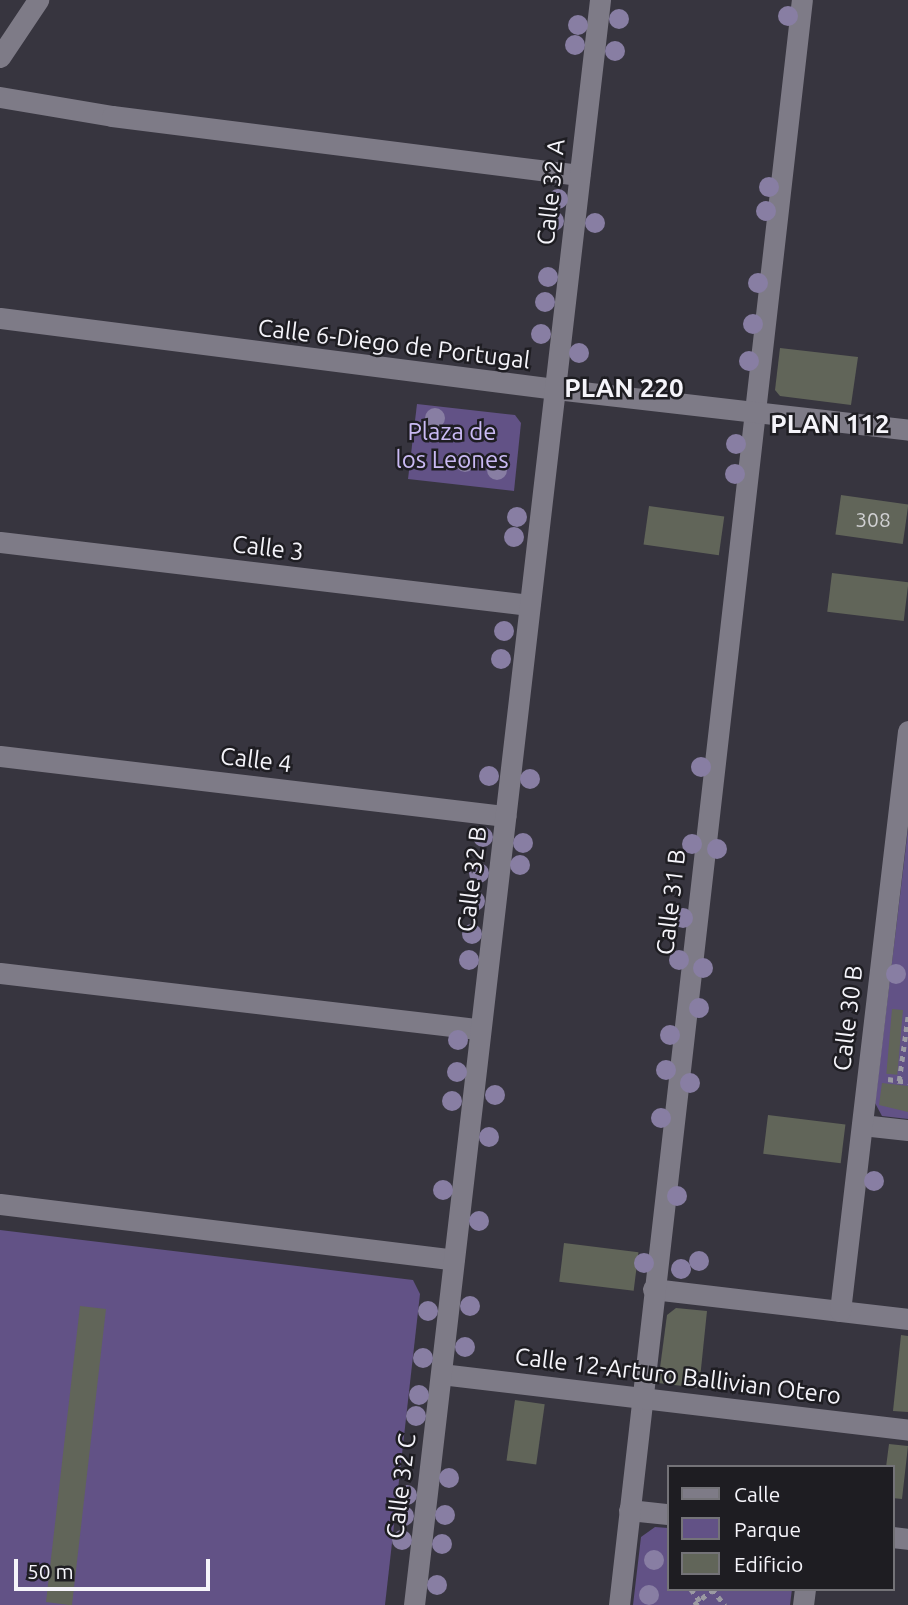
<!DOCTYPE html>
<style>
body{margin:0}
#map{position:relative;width:908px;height:1605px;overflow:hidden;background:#37353f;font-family:Ubuntu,sans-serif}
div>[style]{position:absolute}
.green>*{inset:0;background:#625286}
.building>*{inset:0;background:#616559;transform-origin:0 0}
.path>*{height:4.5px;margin-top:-2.25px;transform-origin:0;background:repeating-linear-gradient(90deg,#9b9aa2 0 5px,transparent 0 10px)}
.minor>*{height:21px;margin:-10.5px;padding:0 10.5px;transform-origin:10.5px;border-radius:10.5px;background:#7e7b87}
.tertiary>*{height:21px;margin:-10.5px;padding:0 10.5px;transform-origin:10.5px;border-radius:10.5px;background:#7e7b87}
.trees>*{width:20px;height:20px;margin:-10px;border-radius:50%;background:#887ea3}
span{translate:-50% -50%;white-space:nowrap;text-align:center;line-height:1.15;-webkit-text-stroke:5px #1e1d22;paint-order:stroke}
.number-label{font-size:21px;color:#d0d0d2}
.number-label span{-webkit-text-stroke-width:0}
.street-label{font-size:24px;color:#f5f4fa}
.park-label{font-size:24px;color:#cabaf4}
.neighbourhood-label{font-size:26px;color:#f5f4fa;font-weight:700}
.legend{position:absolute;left:667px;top:1465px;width:228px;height:126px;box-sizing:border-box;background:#1e1d22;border:2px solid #747378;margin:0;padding:9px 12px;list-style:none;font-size:21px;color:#f5f4fa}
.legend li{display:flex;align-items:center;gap:14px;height:35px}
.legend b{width:35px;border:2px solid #747378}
.scale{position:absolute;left:14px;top:1559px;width:196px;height:32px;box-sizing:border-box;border:4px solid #f5f4fa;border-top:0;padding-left:9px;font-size:21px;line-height:24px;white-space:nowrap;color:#f5f4fa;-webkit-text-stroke:5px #1e1d22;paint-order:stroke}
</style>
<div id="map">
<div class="green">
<i style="clip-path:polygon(417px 404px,515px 415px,521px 423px,514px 491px,408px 479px)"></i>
<i style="clip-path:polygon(908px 829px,908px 1119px,882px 1116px,875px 1103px)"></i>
<i style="clip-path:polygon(0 1230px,413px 1280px,420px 1294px,385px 1605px,0 1605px)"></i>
<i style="clip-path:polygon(655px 1527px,668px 1528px,668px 1589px,792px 1589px,790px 1605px,633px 1605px,641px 1537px)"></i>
</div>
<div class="building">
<i style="clip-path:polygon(780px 348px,858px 357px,851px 405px,780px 396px,775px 390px)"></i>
<i style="left:841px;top:495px;width:68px;height:40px;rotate:8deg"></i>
<i style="left:649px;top:506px;width:76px;height:39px;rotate:8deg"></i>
<i style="left:832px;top:573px;width:77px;height:39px;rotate:7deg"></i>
<i style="left:892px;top:1009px;width:11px;height:65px;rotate:5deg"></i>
<i style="clip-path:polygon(882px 1083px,908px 1086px,908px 1112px,879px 1105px)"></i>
<i style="left:768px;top:1115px;width:78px;height:39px;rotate:7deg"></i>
<i style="left:564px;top:1243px;width:75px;height:39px;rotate:7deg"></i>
<i style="clip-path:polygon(80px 1306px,106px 1309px,72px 1605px,69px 1605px,46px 1602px)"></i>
<i style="clip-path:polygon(676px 1308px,707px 1311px,699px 1388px,658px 1383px,667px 1315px)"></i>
<i style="clip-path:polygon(901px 1335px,908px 1336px,908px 1412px,893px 1411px)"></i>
<i style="left:515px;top:1400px;width:30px;height:61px;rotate:8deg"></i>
<i style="clip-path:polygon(889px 1444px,908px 1446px,902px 1499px,892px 1498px,892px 1467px,886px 1467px)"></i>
</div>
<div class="path">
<i style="left:888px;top:1079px;width:20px;rotate:9deg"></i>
<i style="left:899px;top:1081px;width:67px;rotate:-82.2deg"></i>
<i style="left:691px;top:1589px;width:15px;rotate:53deg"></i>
<i style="left:712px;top:1589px;width:21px;rotate:51deg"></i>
<i style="left:694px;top:1605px;width:23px;rotate:-40deg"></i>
</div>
<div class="minor">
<i style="left:0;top:57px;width:69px;rotate:-56.3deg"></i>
<i style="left:0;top:97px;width:114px;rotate:9.6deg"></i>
<i style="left:112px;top:116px;width:471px;rotate:7.2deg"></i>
<i style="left:0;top:318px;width:561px;rotate:7.28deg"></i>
<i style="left:0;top:542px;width:533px;rotate:6.79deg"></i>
<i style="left:0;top:756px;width:509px;rotate:6.78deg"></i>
<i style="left:0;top:973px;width:483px;rotate:6.7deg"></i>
<i style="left:862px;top:1125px;width:46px;rotate:6.2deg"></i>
<i style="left:0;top:1204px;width:457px;rotate:7deg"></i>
<i style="left:653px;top:1289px;width:257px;rotate:6.7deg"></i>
<i style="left:840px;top:1311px;width:584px;rotate:-83.31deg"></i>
<i style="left:629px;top:1510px;width:39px;rotate:6deg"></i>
<i style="left:892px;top:1537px;width:16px;rotate:7deg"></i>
<i style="left:619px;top:1605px;width:1615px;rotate:-83.5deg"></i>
<i style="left:803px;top:1605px;width:16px;rotate:-83deg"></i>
</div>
<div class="tertiary">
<i style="left:556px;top:389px;width:354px;rotate:6.6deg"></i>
<i style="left:441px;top:1374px;width:470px;rotate:6.8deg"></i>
<i style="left:414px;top:1605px;width:1616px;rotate:-83.39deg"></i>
</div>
<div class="trees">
<i style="left:788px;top:16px"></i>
<i style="left:619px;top:19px"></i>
<i style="left:578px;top:25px"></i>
<i style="left:575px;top:45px"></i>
<i style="left:615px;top:51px"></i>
<i style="left:769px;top:187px"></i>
<i style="left:558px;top:199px"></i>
<i style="left:766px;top:211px"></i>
<i style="left:554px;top:221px"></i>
<i style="left:595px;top:223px"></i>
<i style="left:548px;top:277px"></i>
<i style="left:758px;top:283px"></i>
<i style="left:545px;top:302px"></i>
<i style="left:753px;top:324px"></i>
<i style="left:541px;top:334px"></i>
<i style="left:579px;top:353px"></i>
<i style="left:749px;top:361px"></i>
<i style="left:435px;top:418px"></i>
<i style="left:736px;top:444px"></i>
<i style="left:465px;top:462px"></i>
<i style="left:497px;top:470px"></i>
<i style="left:735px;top:474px"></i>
<i style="left:517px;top:517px"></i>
<i style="left:514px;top:537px"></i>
<i style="left:504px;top:631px"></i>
<i style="left:501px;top:659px"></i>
<i style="left:701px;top:767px"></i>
<i style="left:489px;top:776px"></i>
<i style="left:530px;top:779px"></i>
<i style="left:483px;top:837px"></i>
<i style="left:523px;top:843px"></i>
<i style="left:692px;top:844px"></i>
<i style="left:717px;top:849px"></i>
<i style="left:520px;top:865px"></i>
<i style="left:479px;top:873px"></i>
<i style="left:475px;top:901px"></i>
<i style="left:683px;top:918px"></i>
<i style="left:472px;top:934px"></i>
<i style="left:469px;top:960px"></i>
<i style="left:679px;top:960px"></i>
<i style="left:703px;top:968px"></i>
<i style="left:896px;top:974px"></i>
<i style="left:699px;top:1008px"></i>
<i style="left:670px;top:1035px"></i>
<i style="left:458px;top:1040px"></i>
<i style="left:666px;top:1070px"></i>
<i style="left:457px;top:1072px"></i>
<i style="left:690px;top:1083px"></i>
<i style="left:495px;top:1095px"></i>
<i style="left:452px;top:1101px"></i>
<i style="left:661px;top:1118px"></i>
<i style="left:489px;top:1137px"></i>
<i style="left:874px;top:1181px"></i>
<i style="left:443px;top:1190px"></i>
<i style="left:677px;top:1196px"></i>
<i style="left:479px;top:1221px"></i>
<i style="left:699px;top:1261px"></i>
<i style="left:644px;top:1263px"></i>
<i style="left:681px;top:1269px"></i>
<i style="left:470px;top:1306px"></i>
<i style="left:428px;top:1311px"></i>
<i style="left:465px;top:1347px"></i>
<i style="left:423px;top:1358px"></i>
<i style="left:419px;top:1395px"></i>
<i style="left:416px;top:1416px"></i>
<i style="left:449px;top:1478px"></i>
<i style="left:407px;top:1495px"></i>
<i style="left:445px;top:1515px"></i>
<i style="left:404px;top:1516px"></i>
<i style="left:402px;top:1540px"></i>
<i style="left:442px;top:1544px"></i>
<i style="left:654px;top:1560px"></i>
<i style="left:437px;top:1585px"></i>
<i style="left:649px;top:1595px"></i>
</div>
<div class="number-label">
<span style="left:873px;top:519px">308</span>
</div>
<div class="street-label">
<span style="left:551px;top:192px;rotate:-84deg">Calle 32 A</span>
<span style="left:394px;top:344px;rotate:7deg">Calle 6-Diego de Portugal</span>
<span style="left:268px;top:548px;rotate:7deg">Calle 3</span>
<span style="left:256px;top:760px;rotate:7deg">Calle 4</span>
<span style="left:472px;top:879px;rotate:-83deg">Calle 32 B</span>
<span style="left:671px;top:902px;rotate:-83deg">Calle 31 B</span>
<span style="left:848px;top:1018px;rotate:-83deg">Calle 30 B</span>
<span style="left:678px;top:1376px;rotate:7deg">Calle 12-Arturo Ballivian Otero</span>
<span style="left:401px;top:1486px;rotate:-83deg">Calle 32 C</span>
</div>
<div class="park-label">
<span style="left:452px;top:446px">Plaza de<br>los Leones</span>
</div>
<div class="neighbourhood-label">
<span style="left:624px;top:388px">PLAN 220</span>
<span style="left:830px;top:424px">PLAN 112</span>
</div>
<ul class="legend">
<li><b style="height:9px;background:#7e7b87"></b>Calle</li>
<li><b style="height:19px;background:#625286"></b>Parque</li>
<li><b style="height:19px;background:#616559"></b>Edificio</li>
</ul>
<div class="scale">50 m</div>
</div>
